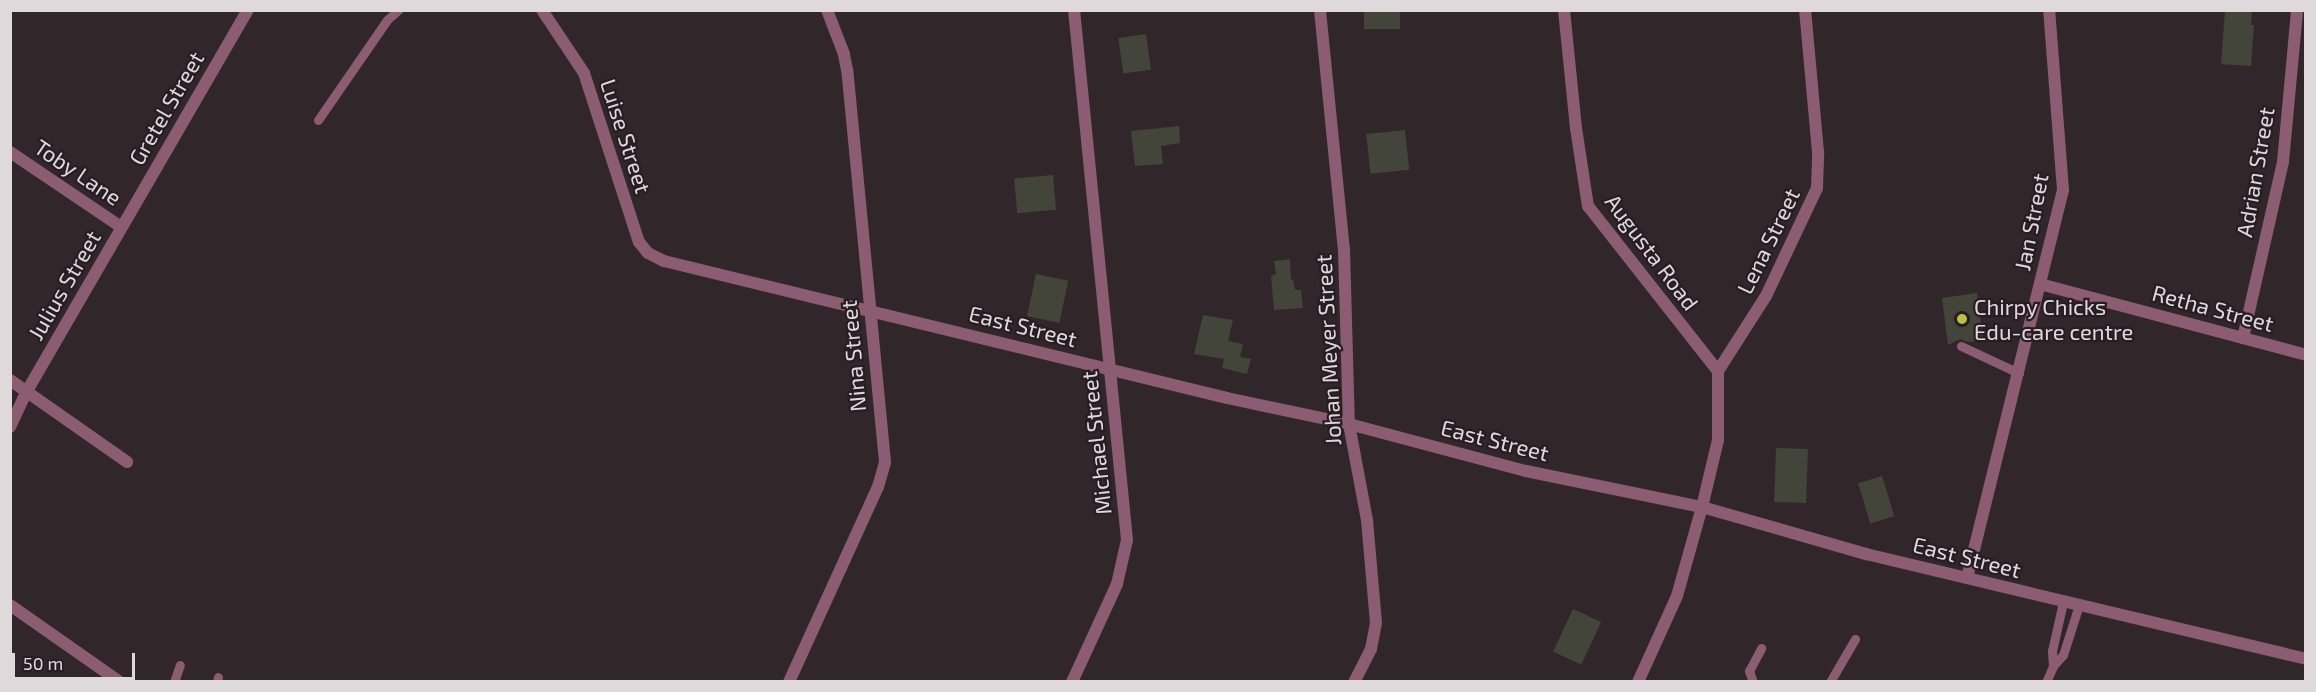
<!DOCTYPE html>
<style>
body{margin:0}
#map{position:relative;width:2316px;height:692px;overflow:hidden;background:#31272b;font-family:"Exo 2",sans-serif}
div>[style]{position:absolute}
.building>*{inset:0;background:#43443a;transform-origin:0 0}
.lane>*{height:9px;margin:-4.5px;padding:0 4.5px;transform-origin:4.5px;border-radius:4.5px;background:#8c5c73}
.street>*{height:12px;margin:-6px;padding:0 6px;transform-origin:6px;border-radius:6px;background:#8c5c73}
.dots>*{width:16px;height:16px;translate:-50% -50%;box-sizing:border-box;border:3px solid #271d22;border-radius:50%}
span{translate:-50% -50%;white-space:nowrap;text-align:center;line-height:1.15;-webkit-text-stroke:4.5px #271d22;paint-order:stroke}
.street-label{font-size:22px;color:#e0d9dc}
.poi-label{font-size:22px;color:#e0d9dc}
.left{translate:0 -50%;text-align:left}
.frame{position:absolute;inset:0;border:12px solid #e0d9dc;pointer-events:none}
.scale{position:absolute;left:12px;top:653px;width:123px;height:27px;box-sizing:border-box;border:3px solid #e0d9dc;border-top:0;padding-left:8px;font-size:18px;line-height:21px;white-space:nowrap;color:#e0d9dc;-webkit-text-stroke:4px #271d22;paint-order:stroke}
</style>
<div id="map">
<div class="building">
<i style="left:1364px;top:10px;width:36px;height:19px"></i>
<i style="clip-path:polygon(2225px 10px,2252px 10px,2251px 25px,2254px 25px,2251px 66px,2221px 64px)"></i>
<i style="left:1146px;top:34px;width:36px;height:28px;rotate:82deg"></i>
<i style="clip-path:polygon(1179px 126px,1180px 143px,1161px 146px,1163px 164px,1135px 166px,1131px 131px)"></i>
<i style="left:1405px;top:130px;width:40px;height:39px;rotate:84deg"></i>
<i style="left:1053px;top:175px;width:35px;height:39px;rotate:85deg"></i>
<i style="clip-path:polygon(1290px 259px,1291px 280px,1293px 279px,1295px 290px,1301px 290px,1303px 308px,1274px 310px,1271px 276px,1276px 274px,1274px 261px)"></i>
<i style="left:1036px;top:274px;width:33px;height:43px;rotate:12deg"></i>
<i style="clip-path:polygon(1977px 293px,1983px 340px,1969px 342px,1960px 339px,1948px 345px,1942px 298px)"></i>
<i style="clip-path:polygon(1203px 315px,1233px 320px,1228px 341px,1243px 344px,1240px 357px,1251px 359px,1247px 374px,1222px 368px,1224px 359px,1194px 354px)"></i>
<i style="left:1776px;top:448px;width:32px;height:54px;rotate:2deg"></i>
<i style="left:1882px;top:476px;width:42px;height:25px;rotate:73deg"></i>
<i style="left:1573px;top:609px;width:31px;height:47px;rotate:25deg"></i>
</div>
<div class="lane">
<i style="left:318px;top:120px;width:121px;rotate:-55.4deg"></i>
<i style="left:387px;top:20px;width:15px;rotate:-42deg"></i>
<i style="left:1961px;top:346px;width:64px;rotate:25deg"></i>
<i style="left:2053px;top:666px;width:15px;rotate:-94deg"></i>
<i style="left:2052px;top:651px;width:50px;rotate:-77.3deg"></i>
<i style="left:174px;top:682px;width:18px;rotate:-71deg"></i>
<i style="left:217px;top:682px;width:5px;rotate:-79deg"></i>
<i style="left:1753px;top:682px;width:12px;rotate:-110deg"></i>
<i style="left:1749px;top:671px;width:26px;rotate:-62deg"></i>
<i style="left:1830px;top:682px;width:50px;rotate:-59.8deg"></i>
<i style="left:2046px;top:682px;width:17px;rotate:-66deg"></i>
<i style="left:2053px;top:666px;width:15px;rotate:-48deg"></i>
<i style="left:2063px;top:655px;width:52px;rotate:-72.3deg"></i>
</div>
<div class="street">
<i style="left:542px;top:10px;width:76px;rotate:56.3deg"></i>
<i style="left:584px;top:73px;width:178px;rotate:72deg"></i>
<i style="left:639px;top:242px;width:14px;rotate:51deg"></i>
<i style="left:648px;top:253px;width:18px;rotate:27deg"></i>
<i style="left:664px;top:261px;width:579px;rotate:13.68deg"></i>
<i style="left:1227px;top:398px;width:125px;rotate:12deg"></i>
<i style="left:1349px;top:424px;width:183px;rotate:14.9deg"></i>
<i style="left:1526px;top:471px;width:180px;rotate:11.6deg"></i>
<i style="left:1702px;top:507px;width:171px;rotate:16deg"></i>
<i style="left:1866px;top:554px;width:452px;rotate:13.4deg"></i>
<i style="left:1320px;top:10px;width:240px;rotate:84.3deg"></i>
<i style="left:1344px;top:249px;width:175px;rotate:88.4deg"></i>
<i style="left:1349px;top:424px;width:98px;rotate:79.4deg"></i>
<i style="left:1367px;top:520px;width:103px;rotate:85deg"></i>
<i style="left:1376px;top:623px;width:26px;rotate:101deg"></i>
<i style="left:1371px;top:649px;width:37px;rotate:117deg"></i>
<i style="left:1564px;top:10px;width:119px;rotate:84.2deg"></i>
<i style="left:1576px;top:128px;width:79px;rotate:81.3deg"></i>
<i style="left:1588px;top:206px;width:210px;rotate:51.8deg"></i>
<i style="left:1718px;top:371px;width:69px;rotate:90deg"></i>
<i style="left:1718px;top:440px;width:69px;rotate:103.4deg"></i>
<i style="left:1702px;top:507px;width:92px;rotate:105.7deg"></i>
<i style="left:1677px;top:596px;width:94px;rotate:114.4deg"></i>
<i style="left:10px;top:152px;width:134px;rotate:34deg"></i>
<i style="left:2040px;top:284px;width:275px;rotate:14.9deg"></i>
<i style="left:2243px;top:338px;width:180px;rotate:-77.2deg"></i>
<i style="left:2283px;top:162px;width:153px;rotate:-84.7deg"></i>
<i style="left:1718px;top:371px;width:89px;rotate:-57.4deg"></i>
<i style="left:1766px;top:296px;width:119px;rotate:-64.7deg"></i>
<i style="left:1817px;top:188px;width:36px;rotate:-88deg"></i>
<i style="left:1818px;top:152px;width:143px;rotate:-95.2deg"></i>
<i style="left:10px;top:380px;width:143px;rotate:35deg"></i>
<i style="left:10px;top:427px;width:40px;rotate:-65deg"></i>
<i style="left:27px;top:391px;width:440px;rotate:-59.9deg"></i>
<i style="left:1967px;top:578px;width:400px;rotate:-76.1deg"></i>
<i style="left:2063px;top:190px;width:181px;rotate:-94.4deg"></i>
<i style="left:10px;top:605px;width:134px;rotate:35deg"></i>
<i style="left:789px;top:682px;width:214px;rotate:-65.5deg"></i>
<i style="left:878px;top:487px;width:26px;rotate:-74deg"></i>
<i style="left:885px;top:462px;width:394px;rotate:-95.5deg"></i>
<i style="left:847px;top:70px;width:16px;rotate:-101deg"></i>
<i style="left:844px;top:54px;width:47px;rotate:-111.1deg"></i>
<i style="left:1072px;top:682px;width:108px;rotate:-65.3deg"></i>
<i style="left:1117px;top:584px;width:45px;rotate:-77.2deg"></i>
<i style="left:1127px;top:540px;width:533px;rotate:-95.71deg"></i>
</div>
<div class="dots">
<i style="left:1962px;top:319px;background:#b9c046"></i>
</div>
<div class="street-label">
<span style="left:166px;top:108px;rotate:-60deg">Gretel Street</span>
<span style="left:626px;top:136px;rotate:72deg">Luise Street</span>
<span style="left:78px;top:172px;rotate:34deg">Toby Lane</span>
<span style="left:2255px;top:172px;rotate:-80deg">Adrian Street</span>
<span style="left:2031px;top:222px;rotate:-79deg">Jan Street</span>
<span style="left:1768px;top:241px;rotate:-64deg">Lena Street</span>
<span style="left:1652px;top:252px;rotate:53deg">Augusta Road</span>
<span style="left:64px;top:285px;rotate:-60deg">Julius Street</span>
<span style="left:2213px;top:308px;rotate:15deg">Retha Street</span>
<span style="left:1023px;top:326px;rotate:14deg">East Street</span>
<span style="left:1328px;top:350px;rotate:-93deg">Johan Meyer Street</span>
<span style="left:853px;top:356px;rotate:-95deg">Nina Street</span>
<span style="left:1495px;top:440px;rotate:14deg">East Street</span>
<span style="left:1096px;top:443px;rotate:-96deg">Michael Street</span>
<span style="left:1967px;top:557px;rotate:14deg">East Street</span>
</div>
<div class="poi-label">
<span class="left" style="left:1974px;top:319px">Chirpy Chicks<br>Edu-care centre</span>
</div>
<div class="frame"></div>
<div class="scale">50 m</div>
</div>
